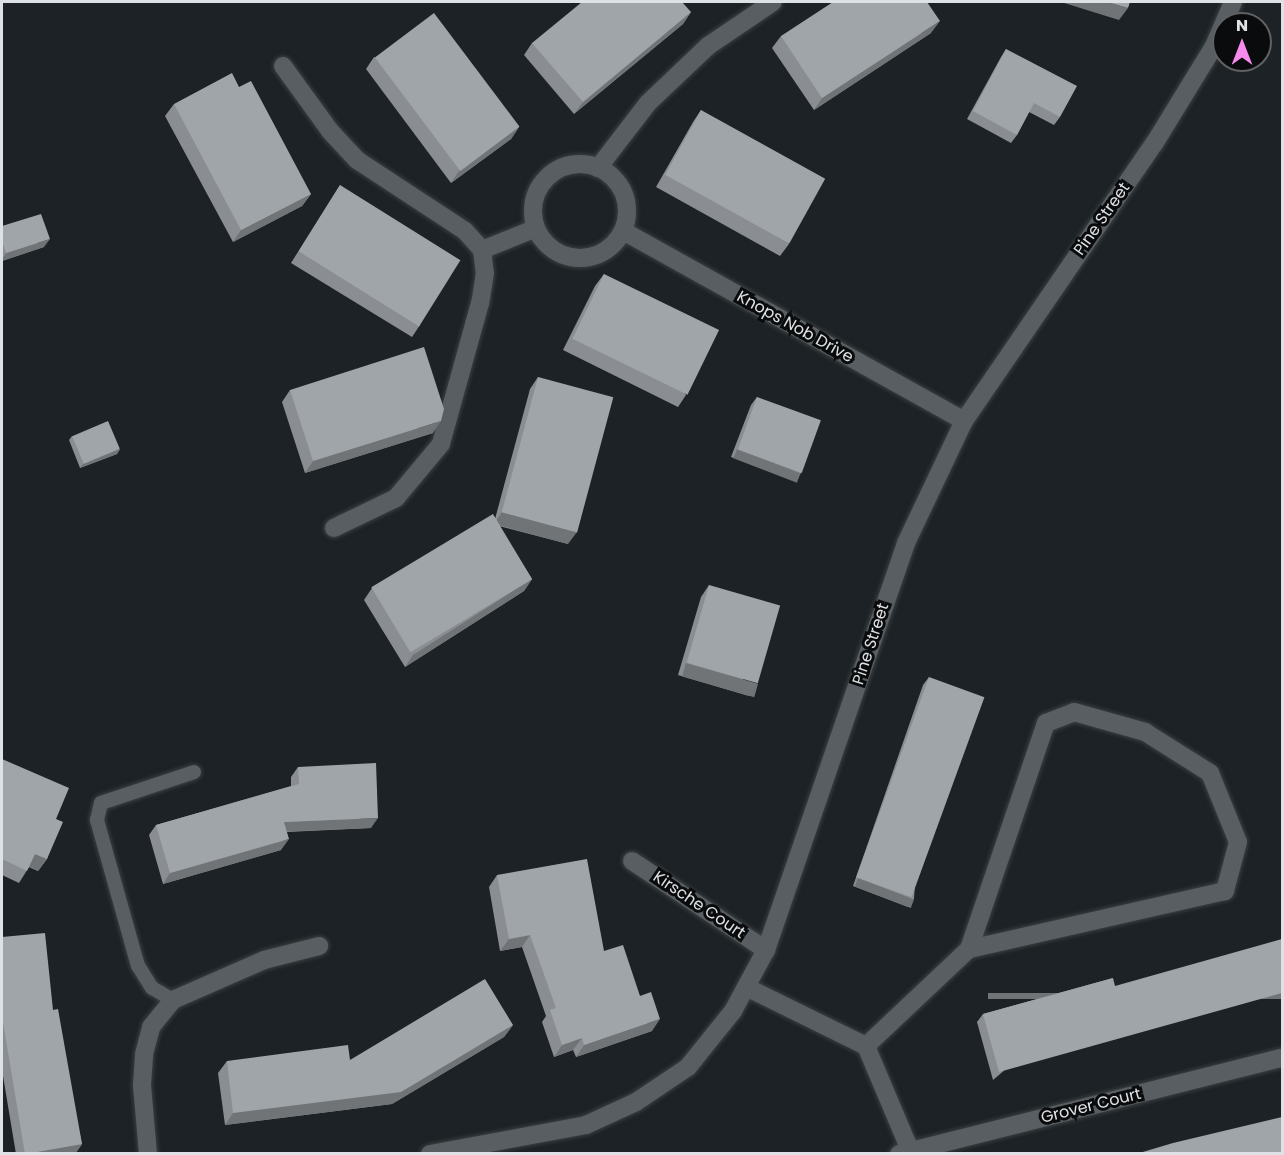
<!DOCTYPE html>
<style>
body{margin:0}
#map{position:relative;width:1284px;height:1155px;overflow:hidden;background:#1c2225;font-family:Poppins,sans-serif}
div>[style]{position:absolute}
.roads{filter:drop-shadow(0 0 2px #3b3f41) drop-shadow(0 0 2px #3b3f41)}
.service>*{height:14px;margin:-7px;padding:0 7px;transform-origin:7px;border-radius:7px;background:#585e62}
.minor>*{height:18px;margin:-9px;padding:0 9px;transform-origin:9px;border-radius:9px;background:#585e62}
.minor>.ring{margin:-9px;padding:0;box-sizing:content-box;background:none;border:18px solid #585e62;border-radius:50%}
.wall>*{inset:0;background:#8a8e92}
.shaded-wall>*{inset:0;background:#707477;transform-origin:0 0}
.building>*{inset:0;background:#a0a5aa;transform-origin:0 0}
span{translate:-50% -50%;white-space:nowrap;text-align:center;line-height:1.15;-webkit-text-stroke:6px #090b0c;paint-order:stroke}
.street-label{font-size:16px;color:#dfe2e4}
.frame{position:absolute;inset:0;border:3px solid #dfe2e4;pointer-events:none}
.north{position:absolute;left:1212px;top:12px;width:60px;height:60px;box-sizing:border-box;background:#090b0c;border:2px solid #5f6162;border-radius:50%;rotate:0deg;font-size:16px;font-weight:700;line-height:24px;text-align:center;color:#dfe2e4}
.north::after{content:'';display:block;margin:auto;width:21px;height:27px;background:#f788ec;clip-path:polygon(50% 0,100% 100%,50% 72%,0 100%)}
</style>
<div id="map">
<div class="roads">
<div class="service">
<i style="left:173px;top:1000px;width:24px;rotate:-150deg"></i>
<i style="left:152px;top:988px;width:26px;rotate:-122deg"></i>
<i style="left:138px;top:966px;width:152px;rotate:-105.7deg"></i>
<i style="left:97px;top:820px;width:17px;rotate:-77deg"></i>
<i style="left:101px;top:803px;width:98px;rotate:-18.4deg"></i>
</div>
<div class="minor">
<i style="left:283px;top:66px;width:80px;rotate:54.1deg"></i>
<i style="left:330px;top:131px;width:40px;rotate:47deg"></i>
<i style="left:357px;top:160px;width:129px;rotate:33.3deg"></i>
<i style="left:465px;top:231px;width:25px;rotate:48deg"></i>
<i style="left:482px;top:250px;width:23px;rotate:83deg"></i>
<i style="left:485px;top:273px;width:30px;rotate:99deg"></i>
<i style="left:480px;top:303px;width:146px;rotate:105.5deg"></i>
<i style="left:441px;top:444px;width:70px;rotate:129.8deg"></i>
<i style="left:396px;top:498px;width:69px;rotate:154.2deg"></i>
<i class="ring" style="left:533px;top:164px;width:76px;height:76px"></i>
<i style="left:598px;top:168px;width:82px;rotate:-52.4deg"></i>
<i style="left:648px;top:103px;width:83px;rotate:-43.5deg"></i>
<i style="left:708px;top:46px;width:78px;rotate:-34.1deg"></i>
<i style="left:625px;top:232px;width:388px;rotate:29.1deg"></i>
<i style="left:482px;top:250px;width:56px;rotate:-22deg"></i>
<i style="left:632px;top:861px;width:161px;rotate:33.6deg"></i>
<i style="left:746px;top:987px;width:134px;rotate:26.2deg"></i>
<i style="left:866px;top:1046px;width:113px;rotate:67.1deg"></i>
<i style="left:866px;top:1046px;width:141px;rotate:-43.3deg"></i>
<i style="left:969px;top:949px;width:239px;rotate:-71.2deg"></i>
<i style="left:1046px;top:723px;width:30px;rotate:-21deg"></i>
<i style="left:1074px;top:712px;width:74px;rotate:15.7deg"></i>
<i style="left:1145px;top:732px;width:77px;rotate:32.2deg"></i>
<i style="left:1210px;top:773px;width:74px;rotate:67.9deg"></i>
<i style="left:1238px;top:842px;width:51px;rotate:104.9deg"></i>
<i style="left:1225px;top:891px;width:262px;rotate:167.2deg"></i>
<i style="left:148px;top:1154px;width:69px;rotate:-95deg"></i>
<i style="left:142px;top:1085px;width:31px;rotate:-86deg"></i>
<i style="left:144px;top:1054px;width:28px;rotate:-75deg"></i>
<i style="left:151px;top:1027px;width:35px;rotate:-51deg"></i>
<i style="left:173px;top:1000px;width:99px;rotate:-23.7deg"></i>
<i style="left:264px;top:960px;width:57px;rotate:-14.3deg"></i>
<i style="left:430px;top:1154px;width:159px;rotate:-10.5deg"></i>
<i style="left:586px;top:1125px;width:55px;rotate:-24.7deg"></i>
<i style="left:636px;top:1102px;width:63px;rotate:-33.9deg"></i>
<i style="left:688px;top:1067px;width:72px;rotate:-51.2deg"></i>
<i style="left:733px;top:1011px;width:69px;rotate:-61.6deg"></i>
<i style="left:766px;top:950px;width:430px;rotate:-71deg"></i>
<i style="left:906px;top:543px;width:135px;rotate:-64.6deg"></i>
<i style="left:964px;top:421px;width:336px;rotate:-55.6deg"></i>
<i style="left:1154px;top:144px;width:115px;rotate:-58.5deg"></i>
<i style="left:1214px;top:46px;width:48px;rotate:-66.6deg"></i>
<i style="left:899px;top:1154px;width:395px;rotate:-14.1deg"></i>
</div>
</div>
<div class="wall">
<i style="clip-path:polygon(691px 12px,683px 24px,574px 114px,524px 55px,532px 43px)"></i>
<i style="clip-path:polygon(931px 33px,814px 110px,772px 48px,781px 36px)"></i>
<i style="clip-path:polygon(1006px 49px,1060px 117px,1054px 125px,1029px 112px,1017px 135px,1011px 143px,967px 119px,1001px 57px)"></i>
<i style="clip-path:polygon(374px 57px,519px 127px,511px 139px,451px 183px,366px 69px)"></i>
<i style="clip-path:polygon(174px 104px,311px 194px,302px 206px,233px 242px,165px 116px)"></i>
<i style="clip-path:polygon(701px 110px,789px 244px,780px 256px,656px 187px,693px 122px)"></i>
<i style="clip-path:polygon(340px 185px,420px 325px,412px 337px,291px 263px)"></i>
<i style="clip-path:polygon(2px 226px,44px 247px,2px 261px)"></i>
<i style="clip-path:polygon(604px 274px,686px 395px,678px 407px,563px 350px,595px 286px)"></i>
<i style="clip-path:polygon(538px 377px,568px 544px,499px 526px,532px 579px,524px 591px,405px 667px,364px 600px,372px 588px,495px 519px,530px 389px)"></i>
<i style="clip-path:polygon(290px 390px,433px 433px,305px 473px,282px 402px)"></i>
<i style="clip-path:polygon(757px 397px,801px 473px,796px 481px,731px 457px,751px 405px)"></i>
<i style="clip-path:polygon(72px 436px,120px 449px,117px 454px,80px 468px,69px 440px)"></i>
<i style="clip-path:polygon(709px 585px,749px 696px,678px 675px,701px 597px)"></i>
<i style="clip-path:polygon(929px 677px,914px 899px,908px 907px,853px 886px,923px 685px)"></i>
<i style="clip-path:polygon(2px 759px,56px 819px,47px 859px,38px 871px,29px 867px,19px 883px,2px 875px)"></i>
<i style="clip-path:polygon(298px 767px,371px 828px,287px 832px,281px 850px,163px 884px,149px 835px,156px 825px,291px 786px,291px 777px)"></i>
<i style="clip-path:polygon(497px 875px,604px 951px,652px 1031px,576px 1057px,573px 1050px,554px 1057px,542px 1022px,546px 1016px,522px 947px,500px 951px,489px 887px)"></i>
<i style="clip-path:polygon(2px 937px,53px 1010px,82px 1144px,75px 1154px,16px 1154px,2px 1070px)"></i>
<i style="clip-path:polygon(1113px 978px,993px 1080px,977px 1022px,983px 1014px)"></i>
<i style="clip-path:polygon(513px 1025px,504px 1037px,392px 1104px,225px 1125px,218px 1073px,227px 1061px,350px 1060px)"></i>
</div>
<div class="shaded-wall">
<i style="clip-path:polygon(1061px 2px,1107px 2px,1128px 8px,1119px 20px)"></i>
<i style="clip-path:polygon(691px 12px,683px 24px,574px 114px,583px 102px)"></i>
<i style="clip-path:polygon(940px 21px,931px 33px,814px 110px,822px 98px)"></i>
<i style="clip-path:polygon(519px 127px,511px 139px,451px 183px,459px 171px)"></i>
<i style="clip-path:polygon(311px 194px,302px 206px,233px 242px,241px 230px)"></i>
<i style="clip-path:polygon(50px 239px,44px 247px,2px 261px,2px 259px,6px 253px)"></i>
<i style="clip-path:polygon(441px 421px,433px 433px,305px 473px,313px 461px)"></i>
<i style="clip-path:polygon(120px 449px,117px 454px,80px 468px,83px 464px)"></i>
<i style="left:737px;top:449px;width:68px;height:10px;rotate:21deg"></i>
<i style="clip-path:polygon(502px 512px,577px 532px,568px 544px,494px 524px)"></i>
<i style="clip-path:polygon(532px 579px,524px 591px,405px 667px,413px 655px)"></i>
<i style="left:686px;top:663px;width:75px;height:14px;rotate:16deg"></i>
<i style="clip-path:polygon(378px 818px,371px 828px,276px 832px,284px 822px)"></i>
<i style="clip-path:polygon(289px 839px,281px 850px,163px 884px,170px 873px)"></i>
<i style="clip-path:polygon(35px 854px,47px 859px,38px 871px,26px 866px)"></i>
<i style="left:858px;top:878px;width:60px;height:9px;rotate:21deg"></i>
<i style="clip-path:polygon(530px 935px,522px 947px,500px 951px,509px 939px)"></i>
<i style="left:1282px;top:993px;width:6px;height:294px;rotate:90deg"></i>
<i style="clip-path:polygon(660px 1019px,652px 1031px,576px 1057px,584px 1045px)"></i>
<i style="clip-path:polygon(513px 1025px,504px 1037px,392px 1104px,225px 1125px,233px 1113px)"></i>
<i style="clip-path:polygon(582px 1038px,573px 1050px,554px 1057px,562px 1045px)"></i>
<i style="clip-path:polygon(82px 1144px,75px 1154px,26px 1154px)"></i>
</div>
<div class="building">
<i style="clip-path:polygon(582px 2px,682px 2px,691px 12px,583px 102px,532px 43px)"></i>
<i style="clip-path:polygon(833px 2px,927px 2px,940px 21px,822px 98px,781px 36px)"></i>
<i style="clip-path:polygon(1107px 2px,1130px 2px,1128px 8px)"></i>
<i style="left:434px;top:13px;width:142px;height:74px;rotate:53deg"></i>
<i style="clip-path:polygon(1006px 49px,1077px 86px,1060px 117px,1034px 103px,1017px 135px,973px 111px)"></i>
<i style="clip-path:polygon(232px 73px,239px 87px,251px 81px,311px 194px,241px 230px,174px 104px)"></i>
<i style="left:701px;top:110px;width:142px;height:74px;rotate:29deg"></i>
<i style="left:340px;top:185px;width:142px;height:78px;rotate:32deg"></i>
<i style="clip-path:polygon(41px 214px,50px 239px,6px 253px,2px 241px,2px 226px)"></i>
<i style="left:604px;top:274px;width:128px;height:72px;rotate:26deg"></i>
<i style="clip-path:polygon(424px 347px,444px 409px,441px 421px,313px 461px,290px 390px)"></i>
<i style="left:538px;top:377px;width:78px;height:140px;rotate:15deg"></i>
<i style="left:757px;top:397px;width:68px;height:56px;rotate:20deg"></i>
<i style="left:108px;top:421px;width:30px;height:39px;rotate:67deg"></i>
<i style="left:493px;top:514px;width:76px;height:142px;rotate:59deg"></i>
<i style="left:709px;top:585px;width:74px;height:81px;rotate:16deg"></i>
<i style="left:929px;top:677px;width:59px;height:213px;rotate:20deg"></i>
<i style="clip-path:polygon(2px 759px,69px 788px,56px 819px,63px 822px,47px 859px,35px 854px,27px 871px,2px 859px)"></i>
<i style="clip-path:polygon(376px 763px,378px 818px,284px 822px,289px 839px,170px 873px,156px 825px,299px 784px,298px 767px)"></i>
<i style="clip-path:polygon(587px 859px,604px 951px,623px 945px,640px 996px,651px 992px,660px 1019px,584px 1045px,582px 1038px,562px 1045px,550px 1010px,556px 1008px,530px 935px,509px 939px,497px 875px)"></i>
<i style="clip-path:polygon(45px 933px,53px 1010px,58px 1009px,82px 1144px,25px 1154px,2px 1016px,2px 937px)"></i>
<i style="clip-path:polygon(1282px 939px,1282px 993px,999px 1072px,983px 1014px,1113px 978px,1115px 986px)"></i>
<i style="clip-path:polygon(485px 979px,513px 1025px,401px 1092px,233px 1113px,227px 1061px,348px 1045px,350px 1060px)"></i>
<i style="clip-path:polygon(1282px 1117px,1282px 1154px,1136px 1154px,1173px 1143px)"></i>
</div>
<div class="street-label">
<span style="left:1102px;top:219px;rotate:-55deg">Pine Street</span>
<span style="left:795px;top:327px;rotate:29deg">Knops Nob Drive</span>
<span style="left:871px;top:644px;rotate:-72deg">Pine Street</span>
<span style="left:699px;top:905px;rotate:34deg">Kirsche Court</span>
<span style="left:1091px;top:1106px;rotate:-14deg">Grover Court</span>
</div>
<div class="frame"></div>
<div class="north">N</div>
</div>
